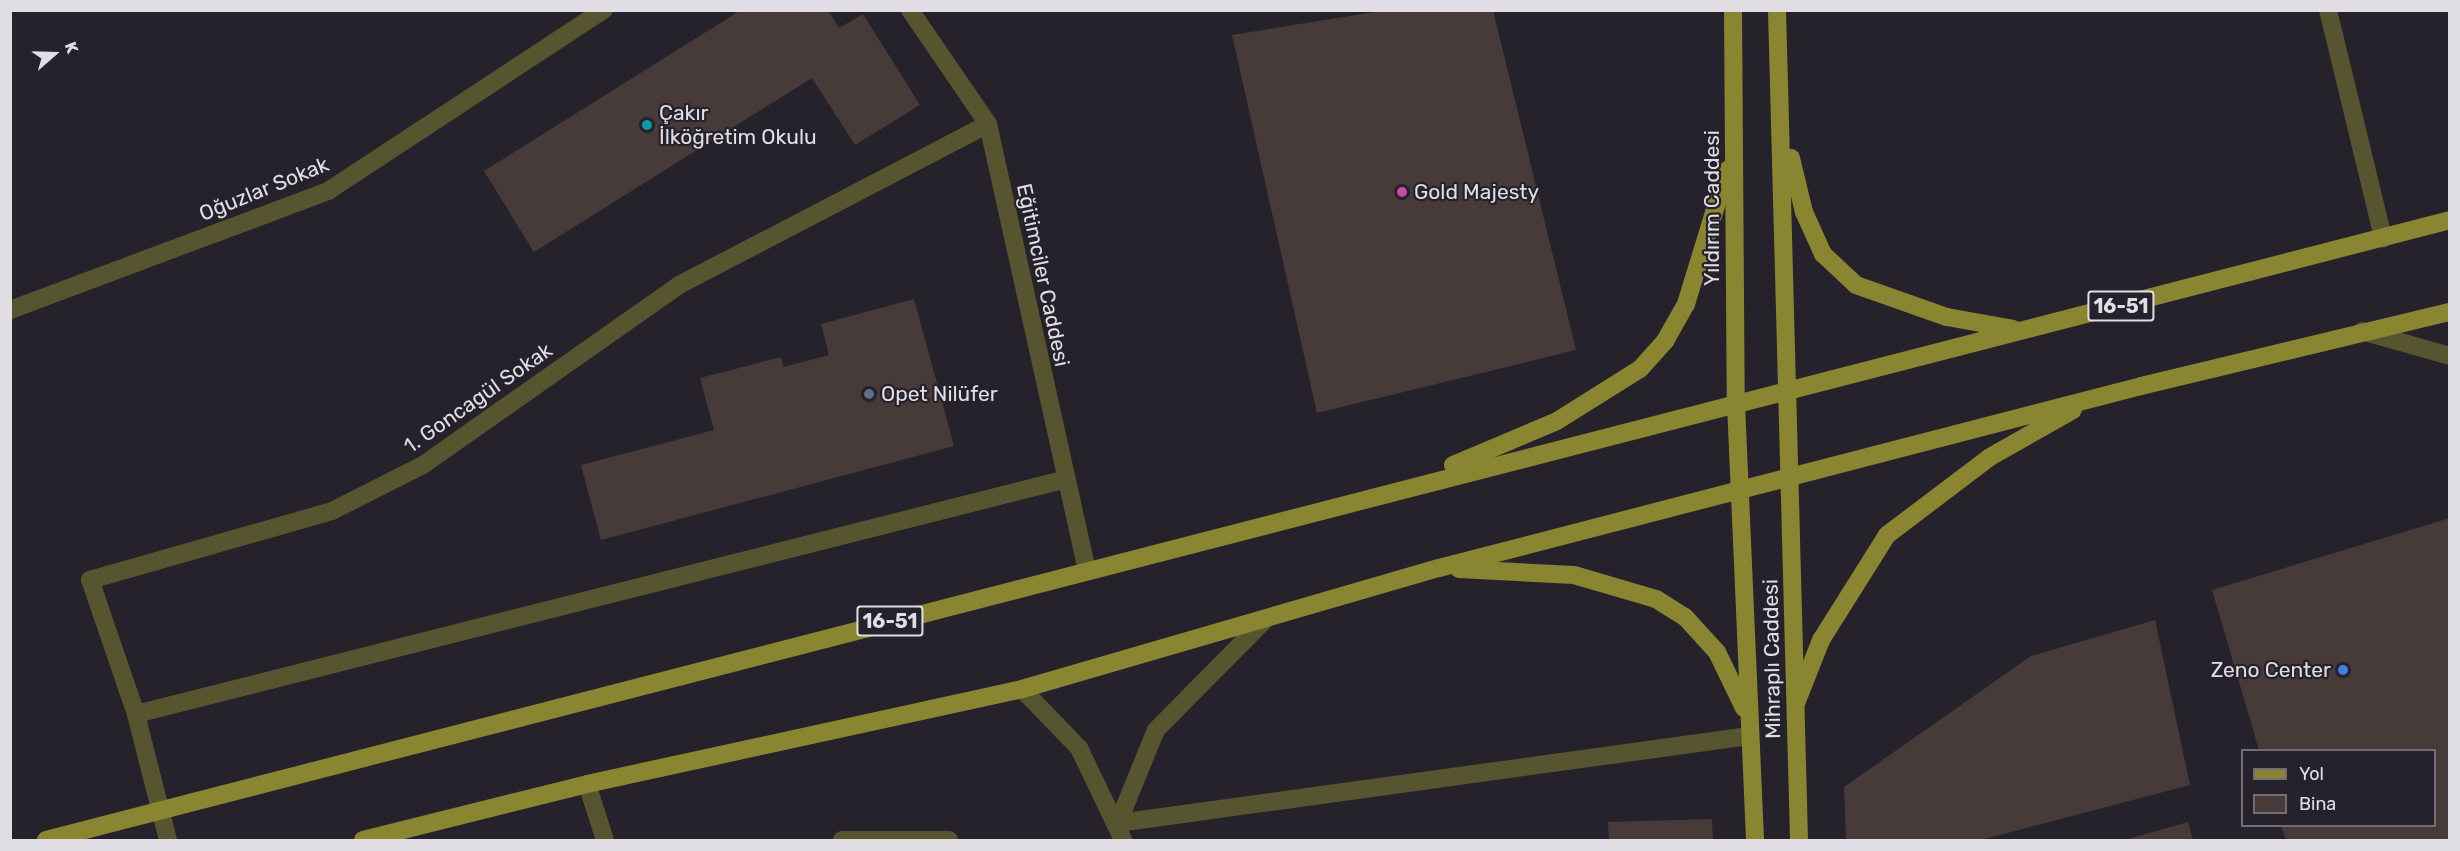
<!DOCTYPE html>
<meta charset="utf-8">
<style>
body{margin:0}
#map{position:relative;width:2460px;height:851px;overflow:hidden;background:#25222b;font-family:Rubik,sans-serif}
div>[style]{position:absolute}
.building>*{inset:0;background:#473b3a}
.service>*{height:18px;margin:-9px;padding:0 9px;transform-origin:9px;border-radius:9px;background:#57552f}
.minor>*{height:18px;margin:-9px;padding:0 9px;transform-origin:9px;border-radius:9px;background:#57552f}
.tertiary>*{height:18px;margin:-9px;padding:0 9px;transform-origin:9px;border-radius:9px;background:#57552f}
.primary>*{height:18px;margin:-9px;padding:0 9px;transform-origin:9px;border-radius:9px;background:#8a8531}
.dots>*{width:16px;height:16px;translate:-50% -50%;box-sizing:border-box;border:3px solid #25222b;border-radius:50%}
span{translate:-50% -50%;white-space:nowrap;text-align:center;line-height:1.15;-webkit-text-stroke:4.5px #25222b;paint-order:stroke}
.shield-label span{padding:2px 4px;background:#25222b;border:2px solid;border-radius:4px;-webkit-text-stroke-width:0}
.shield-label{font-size:20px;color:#e0dee4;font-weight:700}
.poi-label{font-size:21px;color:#e0dee4}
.left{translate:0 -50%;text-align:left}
.right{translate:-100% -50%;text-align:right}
.street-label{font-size:21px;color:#e0dee4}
.frame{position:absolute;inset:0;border:12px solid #e0dee4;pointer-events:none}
.legend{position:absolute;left:2241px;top:749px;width:195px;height:78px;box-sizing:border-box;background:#25222b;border:2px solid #706d75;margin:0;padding:8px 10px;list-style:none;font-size:18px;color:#e0dee4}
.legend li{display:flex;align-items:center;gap:12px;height:30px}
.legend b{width:30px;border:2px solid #706d75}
.north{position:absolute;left:24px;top:24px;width:60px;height:60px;-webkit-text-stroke:4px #25222b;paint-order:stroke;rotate:70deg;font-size:16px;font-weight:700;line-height:24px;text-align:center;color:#e0dee4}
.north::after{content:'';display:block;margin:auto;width:21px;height:27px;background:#e0dee4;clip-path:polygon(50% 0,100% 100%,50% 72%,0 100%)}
</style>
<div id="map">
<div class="building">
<i style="clip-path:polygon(741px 10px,828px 10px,839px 28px,863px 14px,920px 105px,855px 145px,812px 78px,534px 252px,484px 171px)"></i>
<i style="clip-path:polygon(1387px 10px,1493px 10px,1576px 350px,1317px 413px,1232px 35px)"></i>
<i style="clip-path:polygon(914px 299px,954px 446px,601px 540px,581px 465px,714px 430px,700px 378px,781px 357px,783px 367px,829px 355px,821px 324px)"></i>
<i style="clip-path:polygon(2450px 518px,2450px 840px,2286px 840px,2281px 826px,2434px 826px,2434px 750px,2259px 750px,2212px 590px)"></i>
<i style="clip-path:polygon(2155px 620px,2190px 785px,1981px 840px,1846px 840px,1844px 787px,2031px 656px)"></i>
<i style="clip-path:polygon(1712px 819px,1713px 840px,1609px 840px,1608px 822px)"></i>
<i style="clip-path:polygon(2188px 822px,2193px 840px,2125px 840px)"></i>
</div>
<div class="service">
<i style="left:1118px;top:823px;width:637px;rotate:-7.85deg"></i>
</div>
<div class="minor">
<i style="left:2328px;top:10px;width:235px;rotate:76.4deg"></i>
<i style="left:10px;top:310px;width:340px;rotate:-20.5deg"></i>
<i style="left:328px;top:191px;width:330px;rotate:-33.3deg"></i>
<i style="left:1022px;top:689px;width:82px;rotate:46deg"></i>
<i style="left:1079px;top:748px;width:102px;rotate:64.4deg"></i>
<i style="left:136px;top:714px;width:142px;rotate:-108.9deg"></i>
<i style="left:90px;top:580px;width:252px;rotate:-15.9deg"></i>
<i style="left:332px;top:511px;width:102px;rotate:-26.8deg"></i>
<i style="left:423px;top:465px;width:313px;rotate:-35.1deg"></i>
<i style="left:679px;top:285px;width:348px;rotate:-27.5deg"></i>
<i style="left:587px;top:784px;width:59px;rotate:72.2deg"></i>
<i style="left:1118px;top:823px;width:100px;rotate:-67.8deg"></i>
<i style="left:1156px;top:730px;width:156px;rotate:-45.3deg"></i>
<i style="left:168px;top:840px;width:130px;rotate:-104.3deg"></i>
<i style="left:136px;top:714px;width:960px;rotate:-14.17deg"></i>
<i style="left:842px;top:840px;width:107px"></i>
</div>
<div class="tertiary">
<i style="left:910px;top:10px;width:138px;rotate:55.6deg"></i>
<i style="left:988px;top:124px;width:456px;rotate:77.5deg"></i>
<i style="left:2362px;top:331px;width:91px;rotate:15.9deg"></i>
</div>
<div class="primary">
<i style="left:1733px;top:10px;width:394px;rotate:89.6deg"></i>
<i style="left:1736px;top:404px;width:436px;rotate:87.5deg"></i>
<i style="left:1777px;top:10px;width:830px;rotate:88.48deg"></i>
<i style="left:1791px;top:158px;width:56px;rotate:76.5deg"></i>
<i style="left:1804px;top:212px;width:46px;rotate:65.7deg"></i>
<i style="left:1823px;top:254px;width:45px;rotate:43.2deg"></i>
<i style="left:1856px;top:285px;width:96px;rotate:19.4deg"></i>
<i style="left:1947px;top:317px;width:67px;rotate:10.3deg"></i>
<i style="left:1453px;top:465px;width:113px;rotate:-22.9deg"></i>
<i style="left:1557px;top:421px;width:98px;rotate:-32.1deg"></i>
<i style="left:1640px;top:369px;width:38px;rotate:-48deg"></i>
<i style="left:1665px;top:341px;width:43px;rotate:-60.4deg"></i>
<i style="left:1686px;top:304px;width:140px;rotate:-73deg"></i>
<i style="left:1459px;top:569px;width:115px;rotate:3deg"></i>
<i style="left:1574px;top:575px;width:85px;rotate:16.3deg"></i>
<i style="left:1656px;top:599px;width:34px;rotate:32deg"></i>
<i style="left:1685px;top:617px;width:47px;rotate:47.6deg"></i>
<i style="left:1717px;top:652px;width:62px;rotate:64.3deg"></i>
<i style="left:1797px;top:701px;width:66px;rotate:-68.5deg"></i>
<i style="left:1821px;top:640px;width:124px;rotate:-57.8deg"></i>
<i style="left:1887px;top:535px;width:129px;rotate:-37.1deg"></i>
<i style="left:1990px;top:457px;width:95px;rotate:-29.5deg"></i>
<i style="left:46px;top:840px;width:2483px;rotate:-14.46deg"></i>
<i style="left:363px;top:840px;width:231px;rotate:-14deg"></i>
<i style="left:587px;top:784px;width:445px;rotate:-12.3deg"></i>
<i style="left:1022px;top:689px;width:434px;rotate:-16.2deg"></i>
<i style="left:1439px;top:568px;width:725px;rotate:-14.53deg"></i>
<i style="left:2141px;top:386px;width:318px;rotate:-13.5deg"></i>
</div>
<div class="dots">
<i style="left:647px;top:125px;background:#0f9aa8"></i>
<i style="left:1402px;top:192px;background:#d1479c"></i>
<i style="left:869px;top:394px;background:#5c6f8a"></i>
<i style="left:2343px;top:670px;background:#3f7fe0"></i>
</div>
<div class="shield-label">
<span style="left:2121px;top:306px">16-51</span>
<span style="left:890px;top:621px">16-51</span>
</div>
<div class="poi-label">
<span class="left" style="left:659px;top:125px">Çakır<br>İlköğretim Okulu</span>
<span class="left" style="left:1414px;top:192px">Gold Majesty</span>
<span class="left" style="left:881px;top:394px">Opet Nilüfer</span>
<span class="right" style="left:2331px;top:670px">Zeno Center</span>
</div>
<div class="street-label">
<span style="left:264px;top:189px;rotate:-22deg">Oğuzlar Sokak</span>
<span style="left:1712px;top:208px;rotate:-90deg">Yıldırım Caddesi</span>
<span style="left:1043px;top:275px;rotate:78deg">Eğitimciler Caddesi</span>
<span style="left:478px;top:398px;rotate:-35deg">1. Goncagül Sokak</span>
<span style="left:1772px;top:659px;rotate:-91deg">Mihraplı Caddesi</span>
</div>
<div class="frame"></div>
<ul class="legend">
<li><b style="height:8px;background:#8a8531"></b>Yol</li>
<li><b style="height:16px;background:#473b3a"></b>Bina</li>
</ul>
<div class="north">K</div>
</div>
